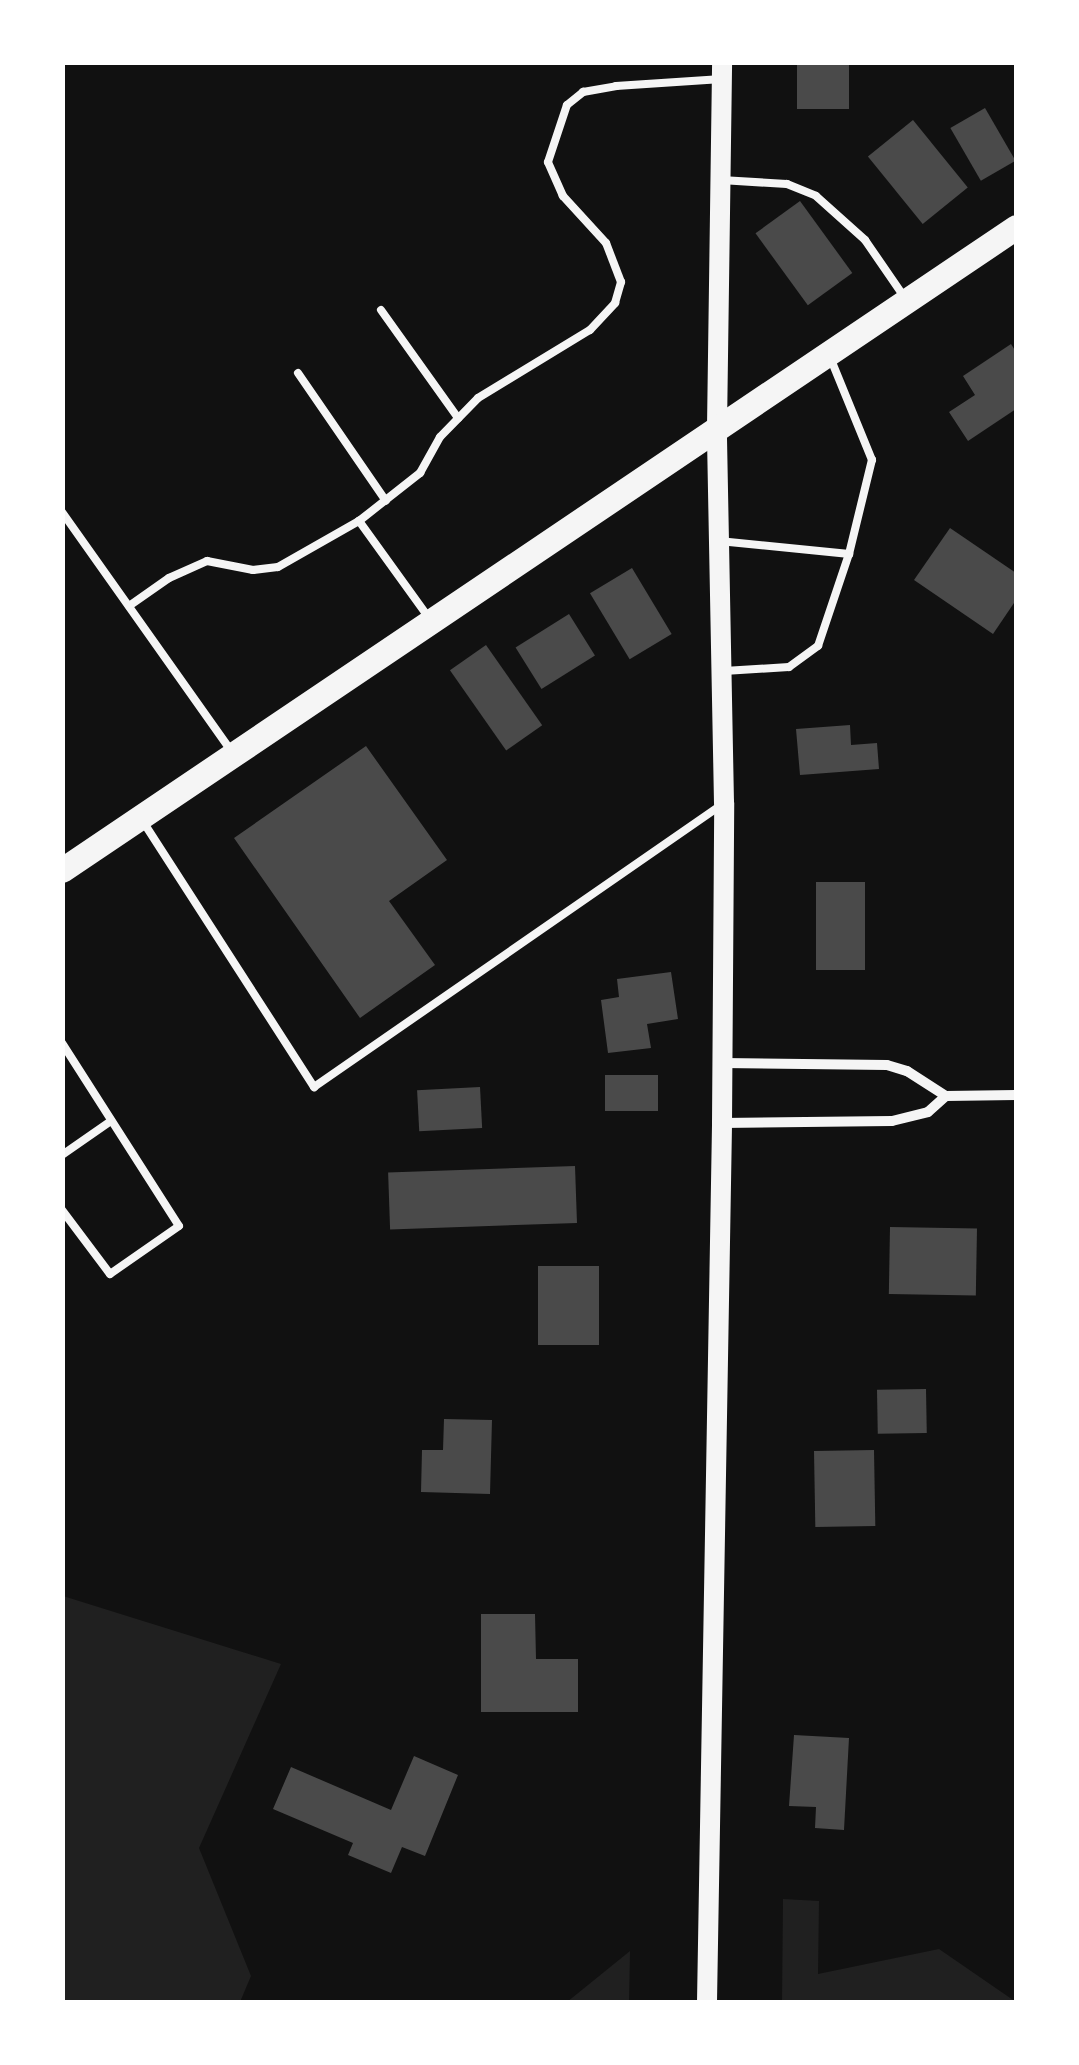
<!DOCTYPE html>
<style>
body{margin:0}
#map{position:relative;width:1079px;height:2065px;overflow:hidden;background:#111;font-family:Rubik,sans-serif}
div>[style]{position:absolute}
.green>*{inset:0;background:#202020}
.building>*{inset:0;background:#4a4a4a;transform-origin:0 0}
.service>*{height:8px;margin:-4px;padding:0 4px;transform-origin:4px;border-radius:4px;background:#f5f5f5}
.minor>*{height:10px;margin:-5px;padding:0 5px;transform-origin:5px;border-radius:5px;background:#f5f5f5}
.secondary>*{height:20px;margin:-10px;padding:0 10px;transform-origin:10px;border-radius:10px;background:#f5f5f5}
.primary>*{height:25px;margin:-12.5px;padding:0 12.5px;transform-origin:12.5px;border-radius:12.5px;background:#f5f5f5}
span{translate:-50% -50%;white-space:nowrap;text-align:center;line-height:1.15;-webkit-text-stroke:10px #fff;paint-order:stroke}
.frame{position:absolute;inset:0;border:65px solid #fff;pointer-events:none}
</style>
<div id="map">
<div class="green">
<i style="clip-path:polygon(63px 1596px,281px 1664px,199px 1848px,251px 1976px,240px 2002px,63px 2002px)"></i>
<i style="clip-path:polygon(783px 1899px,819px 1901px,818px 1974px,939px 1949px,1016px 2002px,782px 2002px)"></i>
<i style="clip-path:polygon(630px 1951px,629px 2002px,567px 2002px)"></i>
</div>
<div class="building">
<i style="left:797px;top:62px;width:52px;height:47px"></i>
<i style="left:985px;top:108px;width:61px;height:40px;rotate:60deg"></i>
<i style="left:913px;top:120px;width:87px;height:58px;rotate:51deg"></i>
<i style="left:800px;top:201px;width:89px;height:55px;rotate:54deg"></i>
<i style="clip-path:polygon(1011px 344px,1016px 352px,1016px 409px,968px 441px,949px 412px,975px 395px,963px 376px)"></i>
<i style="clip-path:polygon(950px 528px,1016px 573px,1016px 600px,993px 634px,914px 580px)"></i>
<i style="left:632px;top:568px;width:77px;height:49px;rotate:59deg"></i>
<i style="left:569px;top:614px;width:49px;height:63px;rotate:58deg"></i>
<i style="left:486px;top:645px;width:98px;height:44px;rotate:55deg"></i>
<i style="clip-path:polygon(850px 725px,851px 745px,877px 743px,879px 769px,800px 775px,796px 729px)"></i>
<i style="clip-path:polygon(366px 746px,447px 860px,389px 901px,435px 965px,360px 1018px,234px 838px)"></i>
<i style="left:816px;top:882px;width:49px;height:88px"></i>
<i style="clip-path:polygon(671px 972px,678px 1019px,647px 1024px,651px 1048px,608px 1053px,601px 1000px,619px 997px,617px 979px)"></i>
<i style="left:605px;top:1075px;width:53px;height:36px"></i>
<i style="left:480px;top:1087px;width:41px;height:63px;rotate:87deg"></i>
<i style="left:575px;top:1166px;width:57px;height:187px;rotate:88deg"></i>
<i style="left:890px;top:1227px;width:87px;height:67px;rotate:1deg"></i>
<i style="left:538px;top:1266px;width:61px;height:79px"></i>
<i style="left:926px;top:1389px;width:44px;height:49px;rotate:89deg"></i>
<i style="clip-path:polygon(444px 1419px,492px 1420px,490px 1494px,421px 1492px,422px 1450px,443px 1450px)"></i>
<i style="left:874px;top:1450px;width:76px;height:60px;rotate:89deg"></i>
<i style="clip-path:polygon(481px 1614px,535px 1614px,536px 1659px,578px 1659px,578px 1712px,481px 1712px)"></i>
<i style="clip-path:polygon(794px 1735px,849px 1738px,844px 1830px,815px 1828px,816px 1807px,789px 1806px)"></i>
<i style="clip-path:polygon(414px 1756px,458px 1775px,425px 1856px,402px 1847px,391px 1873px,348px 1855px,353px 1843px,273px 1809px,291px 1767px,391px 1810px)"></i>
</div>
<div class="service">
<i style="left:721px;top:180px;width:66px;rotate:3.5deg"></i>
<i style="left:787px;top:184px;width:31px;rotate:22deg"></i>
<i style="left:816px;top:196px;width:66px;rotate:41.9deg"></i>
<i style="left:865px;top:240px;width:67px;rotate:55.4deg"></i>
<i style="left:381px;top:310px;width:133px;rotate:54.5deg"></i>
<i style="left:298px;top:373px;width:155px;rotate:55.5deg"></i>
<i style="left:62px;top:512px;width:293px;rotate:54.7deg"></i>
<i style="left:719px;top:541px;width:131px;rotate:5.7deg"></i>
<i style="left:129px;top:606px;width:49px;rotate:-35deg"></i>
<i style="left:169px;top:578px;width:42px;rotate:-24.1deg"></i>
<i style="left:207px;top:561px;width:47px;rotate:11.1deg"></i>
<i style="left:253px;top:570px;width:25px;rotate:-7deg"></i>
<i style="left:278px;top:567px;width:93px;rotate:-29.6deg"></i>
<i style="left:429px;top:618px;width:120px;rotate:-125.8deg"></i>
<i style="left:359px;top:521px;width:78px;rotate:-38.2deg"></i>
<i style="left:420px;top:473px;width:41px;rotate:-60.9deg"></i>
<i style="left:440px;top:437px;width:54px;rotate:-45.7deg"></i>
<i style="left:478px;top:398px;width:131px;rotate:-31.3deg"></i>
<i style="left:590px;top:330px;width:37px;rotate:-47deg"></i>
<i style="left:615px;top:303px;width:22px;rotate:-74deg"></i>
<i style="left:621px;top:282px;width:42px;rotate:-111deg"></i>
<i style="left:606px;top:243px;width:64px;rotate:-132.5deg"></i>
<i style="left:563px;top:196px;width:37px;rotate:-114deg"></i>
<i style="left:548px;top:162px;width:60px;rotate:-71.6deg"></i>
<i style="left:567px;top:105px;width:21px;rotate:-39deg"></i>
<i style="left:583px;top:92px;width:34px;rotate:-10deg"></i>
<i style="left:616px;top:86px;width:106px;rotate:-3.8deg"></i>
<i style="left:724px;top:671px;width:65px;rotate:-3.5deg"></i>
<i style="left:789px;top:667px;width:36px;rotate:-36deg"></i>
<i style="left:818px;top:646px;width:97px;rotate:-71.4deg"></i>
<i style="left:849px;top:554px;width:97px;rotate:-76.3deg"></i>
<i style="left:872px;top:460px;width:111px;rotate:-112.2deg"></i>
<i style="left:142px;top:820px;width:318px;rotate:57.2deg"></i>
<i style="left:314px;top:1087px;width:494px;rotate:-34.7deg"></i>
<i style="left:62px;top:1043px;width:217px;rotate:57.4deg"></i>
<i style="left:179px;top:1226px;width:84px;rotate:145.2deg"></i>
<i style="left:110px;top:1274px;width:80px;rotate:-126.9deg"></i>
<i style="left:62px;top:1155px;width:60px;rotate:-34.8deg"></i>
</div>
<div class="minor">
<i style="left:723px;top:1063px;width:164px;rotate:0.7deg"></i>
<i style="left:887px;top:1065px;width:21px;rotate:17deg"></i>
<i style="left:907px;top:1071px;width:46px;rotate:32.7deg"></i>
<i style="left:946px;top:1096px;width:70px;rotate:-0.8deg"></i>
<i style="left:722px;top:1123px;width:170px;rotate:-0.7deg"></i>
<i style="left:892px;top:1121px;width:37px;rotate:-14deg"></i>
<i style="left:928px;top:1112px;width:24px;rotate:-42deg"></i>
</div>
<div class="secondary">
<i style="left:707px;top:2002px;width:879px;rotate:-89.02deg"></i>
<i style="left:722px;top:1123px;width:320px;rotate:-89.6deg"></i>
<i style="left:724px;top:803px;width:375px;rotate:-91.1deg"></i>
<i style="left:717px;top:428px;width:366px;rotate:-89.2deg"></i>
</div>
<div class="primary">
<i style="left:62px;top:870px;width:1150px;rotate:-33.98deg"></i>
</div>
<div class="frame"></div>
</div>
